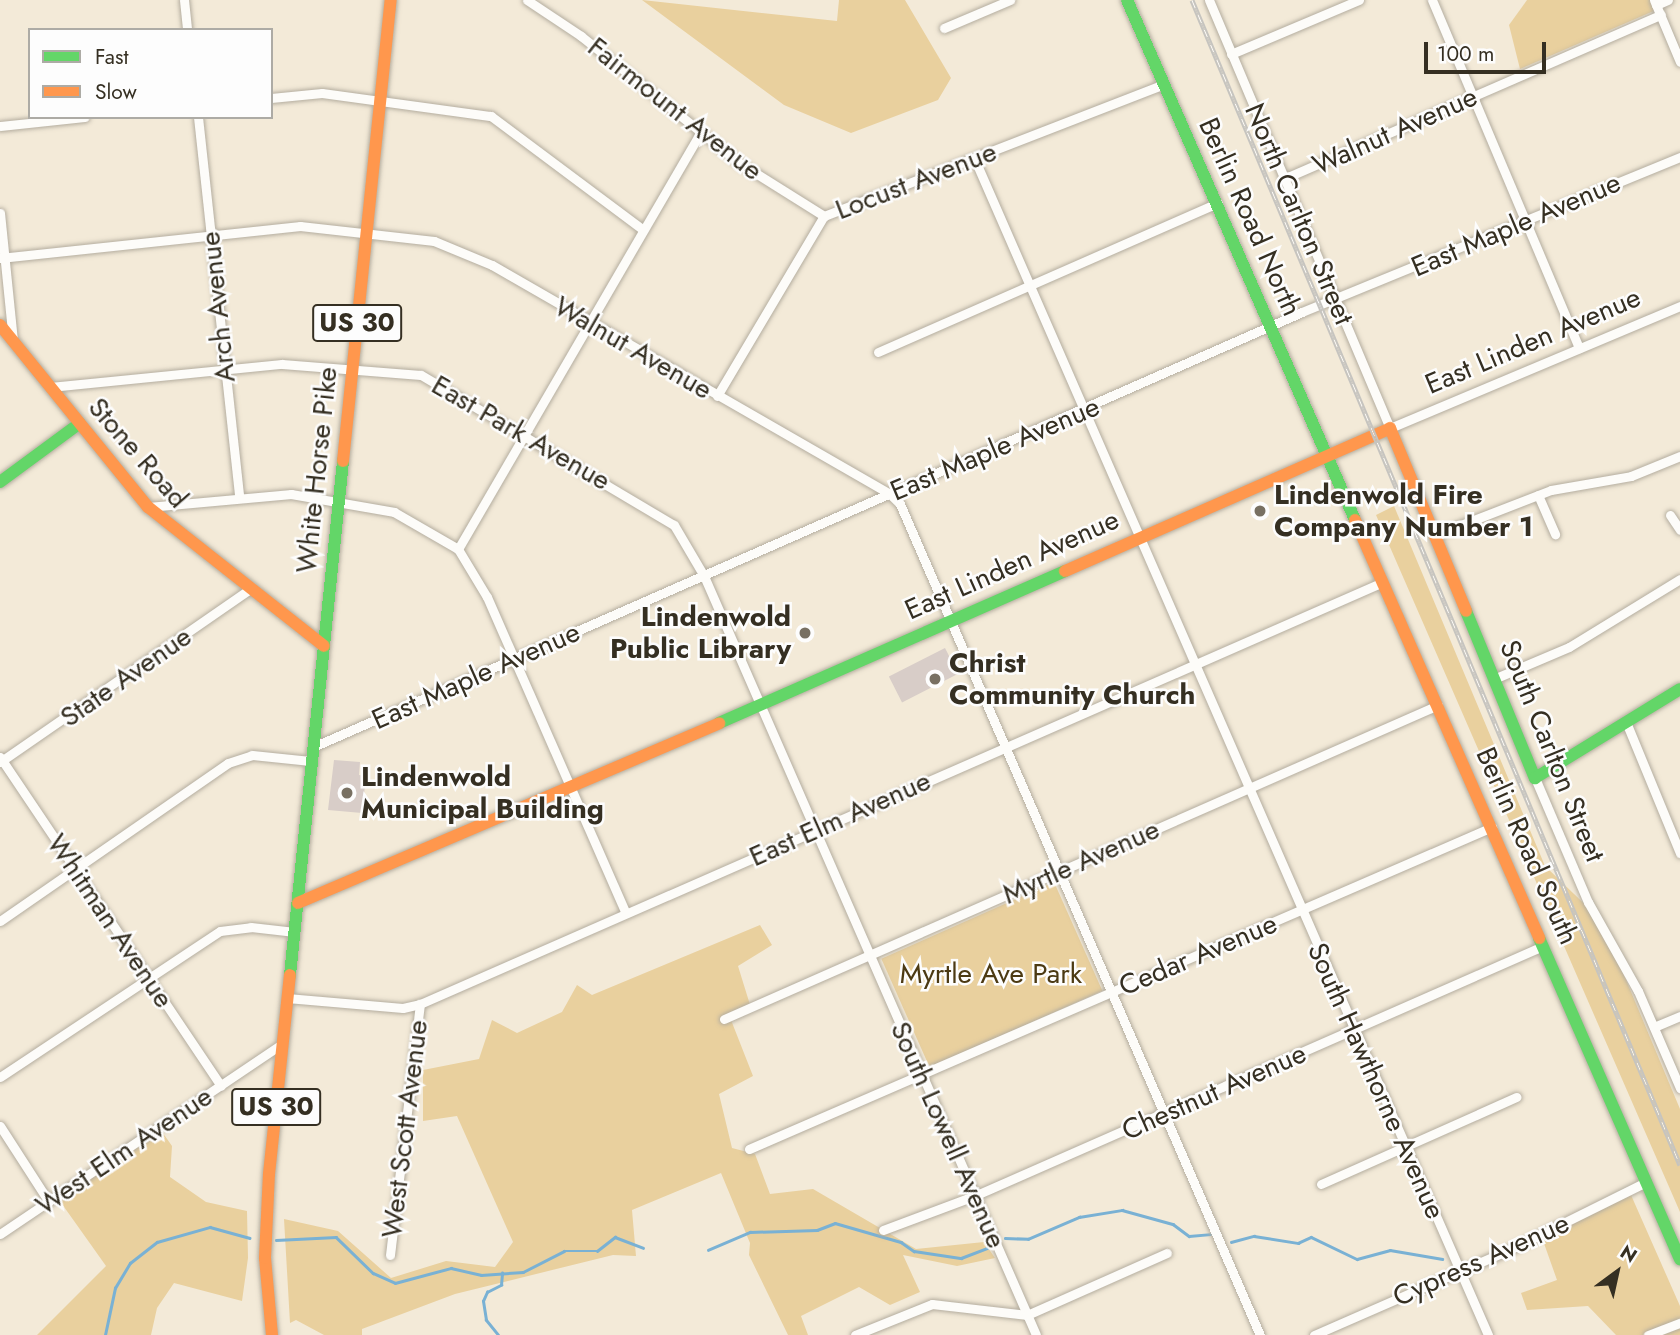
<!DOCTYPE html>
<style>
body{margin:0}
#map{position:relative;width:1680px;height:1335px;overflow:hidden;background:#f3ead8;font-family:Jost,sans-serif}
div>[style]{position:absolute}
.green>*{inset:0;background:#e9d09e;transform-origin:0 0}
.stream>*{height:2.5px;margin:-1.25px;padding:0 1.25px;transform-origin:1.25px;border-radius:1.25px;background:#79b1d4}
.building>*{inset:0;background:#d8cdc8;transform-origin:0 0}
.roads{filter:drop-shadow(0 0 2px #b4ad9f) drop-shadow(0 0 2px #b4ad9f)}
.street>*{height:9px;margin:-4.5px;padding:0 4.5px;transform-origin:4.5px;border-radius:4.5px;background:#fdfcf9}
.fast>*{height:12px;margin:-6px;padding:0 6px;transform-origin:6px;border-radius:6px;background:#63d668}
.slow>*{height:12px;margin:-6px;padding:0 6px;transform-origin:6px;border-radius:6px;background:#ff974d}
.rail>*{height:5px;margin-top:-2.5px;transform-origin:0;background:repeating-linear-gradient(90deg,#fdfdfd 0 8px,#c6c4bf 0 16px);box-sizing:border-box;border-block:2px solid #c6c4bf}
.dots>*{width:19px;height:19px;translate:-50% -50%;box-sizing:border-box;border:4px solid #fdfdfd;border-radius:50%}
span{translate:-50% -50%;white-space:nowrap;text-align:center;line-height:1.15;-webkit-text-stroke:5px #fdfdfd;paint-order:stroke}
.shield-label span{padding:2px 5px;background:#fdfdfd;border:2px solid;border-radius:5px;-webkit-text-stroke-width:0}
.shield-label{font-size:26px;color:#352f22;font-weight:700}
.street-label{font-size:28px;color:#352f22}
.poi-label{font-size:28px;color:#352f22;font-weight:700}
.left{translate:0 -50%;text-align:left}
.right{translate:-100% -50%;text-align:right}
.park-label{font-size:28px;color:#4c3a13}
.legend{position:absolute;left:28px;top:28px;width:245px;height:91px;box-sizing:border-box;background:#fdfdfd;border:2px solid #adaba5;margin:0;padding:9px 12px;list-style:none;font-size:21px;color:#352f22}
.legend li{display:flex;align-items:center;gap:14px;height:35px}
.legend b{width:35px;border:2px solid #adaba5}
.north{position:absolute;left:1582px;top:1237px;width:70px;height:70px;-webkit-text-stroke:5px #fdfdfd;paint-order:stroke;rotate:33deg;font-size:19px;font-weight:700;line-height:28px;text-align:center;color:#352f22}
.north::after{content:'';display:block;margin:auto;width:24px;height:32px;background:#352f22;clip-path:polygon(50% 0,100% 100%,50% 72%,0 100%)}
.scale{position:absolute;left:1424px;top:42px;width:122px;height:32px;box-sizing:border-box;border:4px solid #352f22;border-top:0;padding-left:9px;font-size:21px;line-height:24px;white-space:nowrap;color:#352f22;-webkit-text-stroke:5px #fdfdfd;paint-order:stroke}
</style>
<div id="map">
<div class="green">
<i style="clip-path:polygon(642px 0,837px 21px,839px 0,905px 0,951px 78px,938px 100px,851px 133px,784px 105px)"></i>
<i style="clip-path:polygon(1527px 0,1652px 0,1656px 10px,1520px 69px,1509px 25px)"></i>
<i style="clip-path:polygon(1394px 506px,1545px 866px,1601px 920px,1680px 1109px,1680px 1212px,1376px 515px)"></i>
<i style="left:1054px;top:882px;width:119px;height:189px;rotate:66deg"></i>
<i style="clip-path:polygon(760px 925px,772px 945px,738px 966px,751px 1008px,731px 1020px,753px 1076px,719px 1094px,732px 1148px,755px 1154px,770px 1194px,813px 1189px,916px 1249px,984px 1242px,995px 1258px,957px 1266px,903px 1255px,920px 1292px,890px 1305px,859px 1287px,801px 1316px,808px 1335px,788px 1335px,749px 1255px,750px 1243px,721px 1173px,632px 1210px,636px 1256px,613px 1255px,455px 1294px,362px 1329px,362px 1335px,324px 1335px,296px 1320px,290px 1323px,284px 1219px,338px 1231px,391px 1278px,446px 1261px,495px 1267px,513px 1242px,457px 1116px,423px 1121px,423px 1070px,479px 1059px,492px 1020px,517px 1033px,562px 1012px,577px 985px,592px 995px)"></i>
<i style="clip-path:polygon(158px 1126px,172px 1146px,170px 1177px,206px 1202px,247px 1211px,248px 1258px,242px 1301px,174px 1283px,157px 1308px,151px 1335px,37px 1335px,106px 1266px,57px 1197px)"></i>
<i style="clip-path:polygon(1631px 1195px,1680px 1306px,1680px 1335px,1616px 1335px,1588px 1306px,1527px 1310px,1521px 1293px,1557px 1280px,1541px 1235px)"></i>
</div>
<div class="stream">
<i style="left:1005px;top:1238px;width:23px;rotate:2deg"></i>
<i style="left:1028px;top:1239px;width:56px;rotate:-23.3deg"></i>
<i style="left:1079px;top:1217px;width:44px;rotate:-9.2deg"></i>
<i style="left:1122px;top:1210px;width:53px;rotate:15.4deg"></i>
<i style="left:1173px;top:1224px;width:20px;rotate:37deg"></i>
<i style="left:1189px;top:1236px;width:21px;rotate:-5deg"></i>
<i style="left:276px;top:1240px;width:60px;rotate:-2.9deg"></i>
<i style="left:336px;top:1237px;width:52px;rotate:44.2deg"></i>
<i style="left:373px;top:1273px;width:24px;rotate:24deg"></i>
<i style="left:395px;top:1283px;width:58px;rotate:-15deg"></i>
<i style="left:451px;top:1268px;width:31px;rotate:13deg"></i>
<i style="left:481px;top:1275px;width:42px;rotate:-4.1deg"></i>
<i style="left:523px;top:1272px;width:46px;rotate:-27.1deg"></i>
<i style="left:564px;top:1251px;width:33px"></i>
<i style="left:597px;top:1251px;width:23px;rotate:-38deg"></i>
<i style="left:615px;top:1237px;width:30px;rotate:21deg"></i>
<i style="left:1231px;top:1242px;width:24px;rotate:-15deg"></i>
<i style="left:1254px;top:1236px;width:45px;rotate:9deg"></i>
<i style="left:1298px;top:1243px;width:14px;rotate:-25deg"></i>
<i style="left:1311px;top:1237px;width:51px;rotate:25.6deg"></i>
<i style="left:1357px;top:1259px;width:34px;rotate:-15deg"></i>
<i style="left:1390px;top:1250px;width:53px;rotate:9.8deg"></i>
<i style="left:708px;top:1250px;width:46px;rotate:-23.2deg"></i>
<i style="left:750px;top:1232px;width:67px;rotate:-1.7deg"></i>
<i style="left:817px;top:1230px;width:19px;rotate:-21deg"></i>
<i style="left:835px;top:1223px;width:69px;rotate:16.1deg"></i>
<i style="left:901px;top:1242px;width:16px;rotate:35deg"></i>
<i style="left:914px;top:1251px;width:48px;rotate:8.5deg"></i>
<i style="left:961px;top:1258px;width:30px;rotate:-21deg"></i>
<i style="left:105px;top:1335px;width:48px;rotate:-78deg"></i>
<i style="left:115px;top:1288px;width:29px;rotate:-59deg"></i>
<i style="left:130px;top:1263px;width:34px;rotate:-38deg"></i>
<i style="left:157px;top:1242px;width:55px;rotate:-15.8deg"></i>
<i style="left:210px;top:1227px;width:41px;rotate:15.4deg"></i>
<i style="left:498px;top:1335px;width:19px;rotate:-129deg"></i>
<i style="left:486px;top:1320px;width:19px;rotate:-99deg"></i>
<i style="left:483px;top:1301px;width:10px;rotate:-66deg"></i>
<i style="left:487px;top:1292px;width:16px;rotate:-27deg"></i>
<i style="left:501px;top:1285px;width:12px;rotate:-85deg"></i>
</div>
<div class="building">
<i style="left:945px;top:648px;width:29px;height:63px;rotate:63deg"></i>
<i style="clip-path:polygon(334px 760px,360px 762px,359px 775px,366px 776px,362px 813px,328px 810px)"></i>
</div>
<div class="roads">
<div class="street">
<i style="left:184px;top:0;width:30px;rotate:84deg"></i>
<i style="left:527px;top:0;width:65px;rotate:33.7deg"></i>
<i style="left:581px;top:36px;width:201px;rotate:38.7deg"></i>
<i style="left:738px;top:162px;width:102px;rotate:32.1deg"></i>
<i style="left:1209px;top:0;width:465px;rotate:67.1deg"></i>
<i style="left:1390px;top:428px;width:315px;rotate:-22.8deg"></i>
<i style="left:1432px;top:0;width:378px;rotate:67.1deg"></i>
<i style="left:1654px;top:0;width:67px;rotate:67.2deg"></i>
<i style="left:1656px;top:5px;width:13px;rotate:-23deg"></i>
<i style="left:944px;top:28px;width:72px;rotate:-23deg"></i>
<i style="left:1231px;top:54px;width:139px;rotate:-22.9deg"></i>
<i style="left:271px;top:98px;width:51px;rotate:-5.6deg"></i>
<i style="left:322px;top:93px;width:171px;rotate:7.8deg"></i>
<i style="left:491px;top:116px;width:189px;rotate:36.8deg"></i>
<i style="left:198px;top:117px;width:381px;rotate:83.8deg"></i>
<i style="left:0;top:126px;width:85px;rotate:-6deg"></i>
<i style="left:975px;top:160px;width:1282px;rotate:66.41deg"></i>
<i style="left:1283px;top:179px;width:412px;rotate:-23.5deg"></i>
<i style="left:0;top:213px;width:128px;rotate:84.2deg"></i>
<i style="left:0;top:258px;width:302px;rotate:-6.1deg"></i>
<i style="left:300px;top:226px;width:135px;rotate:6.4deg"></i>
<i style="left:434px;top:241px;width:63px;rotate:22.5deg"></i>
<i style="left:492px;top:265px;width:459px;rotate:29.9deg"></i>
<i style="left:890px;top:494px;width:14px;rotate:45deg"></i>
<i style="left:900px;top:504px;width:906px;rotate:66.58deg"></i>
<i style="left:878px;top:352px;width:371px;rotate:-23.7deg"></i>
<i style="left:50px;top:387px;width:233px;rotate:-5.7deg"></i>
<i style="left:282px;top:364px;width:139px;rotate:4.5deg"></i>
<i style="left:421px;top:375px;width:294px;rotate:30.7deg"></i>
<i style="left:674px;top:525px;width:59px;rotate:59.5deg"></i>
<i style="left:704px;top:576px;width:828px;rotate:66.37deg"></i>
<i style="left:717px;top:396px;width:209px;rotate:-59.3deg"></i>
<i style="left:824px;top:216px;width:365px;rotate:-21.2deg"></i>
<i style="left:1538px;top:495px;width:43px;rotate:66.4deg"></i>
<i style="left:148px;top:507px;width:144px;rotate:-5.2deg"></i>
<i style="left:291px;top:494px;width:105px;rotate:9.9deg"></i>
<i style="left:394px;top:512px;width:74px;rotate:30deg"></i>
<i style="left:458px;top:549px;width:56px;rotate:58.9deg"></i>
<i style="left:487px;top:597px;width:345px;rotate:66.3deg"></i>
<i style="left:1670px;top:515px;width:18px;rotate:56deg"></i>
<i style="left:1435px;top:535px;width:124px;rotate:-21.2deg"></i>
<i style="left:1551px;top:490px;width:81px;rotate:-9.9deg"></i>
<i style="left:1631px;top:476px;width:53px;rotate:-22.2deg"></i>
<i style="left:458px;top:549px;width:483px;rotate:-59.8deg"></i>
<i style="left:1496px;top:678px;width:79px;rotate:-23deg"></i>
<i style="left:1569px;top:647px;width:130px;rotate:-31.5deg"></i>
<i style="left:1626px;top:722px;width:142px;rotate:67.6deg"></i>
<i style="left:313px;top:747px;width:1080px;rotate:-23.74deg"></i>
<i style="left:1302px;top:312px;width:409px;rotate:-22.3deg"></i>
<i style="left:0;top:757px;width:396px;rotate:56.1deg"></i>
<i style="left:0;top:762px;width:304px;rotate:-34.7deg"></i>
<i style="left:1535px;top:778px;width:135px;rotate:66.9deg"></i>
<i style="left:1588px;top:902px;width:102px;rotate:60.7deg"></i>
<i style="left:1638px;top:991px;width:106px;rotate:66.6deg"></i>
<i style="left:0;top:921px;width:277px;rotate:-34.7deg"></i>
<i style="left:228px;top:763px;width:25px;rotate:-18deg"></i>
<i style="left:252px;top:755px;width:59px;rotate:5.8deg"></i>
<i style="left:287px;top:998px;width:116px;rotate:4.9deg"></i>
<i style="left:403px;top:1008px;width:17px;rotate:-13deg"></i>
<i style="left:420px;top:1004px;width:1051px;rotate:-23.66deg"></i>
<i style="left:724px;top:1019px;width:780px;rotate:-23.74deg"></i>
<i style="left:1654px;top:1027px;width:28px;rotate:-23deg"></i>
<i style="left:0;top:1077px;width:264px;rotate:-33.6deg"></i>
<i style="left:220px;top:931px;width:31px;rotate:-7deg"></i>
<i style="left:251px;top:927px;width:44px;rotate:6.5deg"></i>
<i style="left:0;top:1126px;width:90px;rotate:57.2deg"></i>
<i style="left:749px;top:1149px;width:810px;rotate:-23.43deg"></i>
<i style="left:1321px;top:1184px;width:214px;rotate:-24deg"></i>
<i style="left:883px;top:1230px;width:97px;rotate:-20.5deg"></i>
<i style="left:974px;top:1196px;width:621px;rotate:-23.72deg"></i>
<i style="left:0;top:1234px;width:340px;rotate:-34deg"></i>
<i style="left:390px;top:1255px;width:253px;rotate:-83.2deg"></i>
<i style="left:855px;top:1335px;width:83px;rotate:-21.9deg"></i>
<i style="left:932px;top:1304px;width:96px;rotate:6.6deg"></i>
<i style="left:1027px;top:1315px;width:153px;rotate:-23.9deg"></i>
<i style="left:1314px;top:1335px;width:215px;rotate:-23.6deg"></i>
<i style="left:1511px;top:1249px;width:151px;rotate:-26.4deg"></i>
<i style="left:1648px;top:1335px;width:34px;rotate:-21deg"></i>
</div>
<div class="fast">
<i style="left:1127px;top:0;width:568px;rotate:66.32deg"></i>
<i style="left:0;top:482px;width:99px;rotate:-36.4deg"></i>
<i style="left:1466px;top:611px;width:181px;rotate:67.6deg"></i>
<i style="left:1535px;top:778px;width:170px;rotate:-31.5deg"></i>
<i style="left:719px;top:723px;width:378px;rotate:-23.7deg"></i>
<i style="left:1539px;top:938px;width:351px;rotate:66.3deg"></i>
<i style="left:290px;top:975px;width:517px;rotate:-84.11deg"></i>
</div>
<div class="slow">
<i style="left:0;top:325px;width:235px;rotate:50.9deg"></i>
<i style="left:148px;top:507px;width:224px;rotate:38.3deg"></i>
<i style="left:343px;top:461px;width:463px;rotate:-84.1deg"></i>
<i style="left:1355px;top:520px;width:457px;rotate:66.2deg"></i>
<i style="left:1065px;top:571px;width:355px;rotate:-23.7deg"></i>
<i style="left:1390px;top:428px;width:198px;rotate:67.4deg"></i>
<i style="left:298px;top:903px;width:458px;rotate:-23.1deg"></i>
<i style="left:272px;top:1335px;width:77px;rotate:-95.2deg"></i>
<i style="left:265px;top:1258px;width:84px;rotate:-87.3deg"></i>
<i style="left:269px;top:1174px;width:200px;rotate:-84deg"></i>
</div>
</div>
<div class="rail">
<i style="left:1192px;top:0;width:1263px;rotate:67.27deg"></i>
</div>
<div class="dots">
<i style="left:1260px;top:511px;background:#787062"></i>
<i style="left:805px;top:633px;background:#787062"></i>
<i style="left:935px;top:679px;background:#787062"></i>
<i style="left:347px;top:793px;background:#787062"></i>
</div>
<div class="shield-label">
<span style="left:357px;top:323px">US 30</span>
<span style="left:276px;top:1107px">US 30</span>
</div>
<div class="street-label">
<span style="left:675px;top:109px;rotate:38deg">Fairmount Avenue</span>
<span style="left:1395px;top:131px;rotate:-24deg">Walnut Avenue</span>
<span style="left:916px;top:181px;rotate:-21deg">Locust Avenue</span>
<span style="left:1299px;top:214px;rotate:67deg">North Carlton Street</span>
<span style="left:1250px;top:217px;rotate:66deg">Berlin Road North</span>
<span style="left:1516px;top:225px;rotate:-23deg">East Maple Avenue</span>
<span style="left:218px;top:307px;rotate:-96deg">Arch Avenue</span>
<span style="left:1533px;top:341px;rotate:-23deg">East Linden Avenue</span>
<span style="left:633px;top:348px;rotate:30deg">Walnut Avenue</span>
<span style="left:521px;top:433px;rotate:30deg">East Park Avenue</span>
<span style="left:995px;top:449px;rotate:-23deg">East Maple Avenue</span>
<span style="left:138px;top:453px;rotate:49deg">Stone Road</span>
<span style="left:317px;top:470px;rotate:-84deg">White Horse Pike</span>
<span style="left:1012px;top:565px;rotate:-24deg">East Linden Avenue</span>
<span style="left:476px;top:676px;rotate:-24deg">East Maple Avenue</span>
<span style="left:126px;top:677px;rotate:-35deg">State Avenue</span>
<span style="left:1552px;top:751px;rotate:68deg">South Carlton Street</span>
<span style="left:840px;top:819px;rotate:-24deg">East Elm Avenue</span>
<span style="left:1527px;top:846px;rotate:66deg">Berlin Road South</span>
<span style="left:1081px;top:862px;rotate:-24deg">Myrtle Avenue</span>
<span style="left:110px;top:921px;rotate:56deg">Whitman Avenue</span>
<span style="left:1198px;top:955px;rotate:-23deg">Cedar Avenue</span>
<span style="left:1376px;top:1081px;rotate:66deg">South Hawthorne Avenue</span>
<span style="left:1214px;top:1092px;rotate:-24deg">Chestnut Avenue</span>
<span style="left:405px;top:1129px;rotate:-83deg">West Scott Avenue</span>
<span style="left:948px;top:1135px;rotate:66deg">South Lowell Avenue</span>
<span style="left:124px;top:1151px;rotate:-34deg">West Elm Avenue</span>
<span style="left:1481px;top:1260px;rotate:-24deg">Cypress Avenue</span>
</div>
<div class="poi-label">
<span class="left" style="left:1274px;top:511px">Lindenwold Fire<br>Company Number 1</span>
<span class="right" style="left:791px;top:633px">Lindenwold<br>Public Library</span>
<span class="left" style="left:949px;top:679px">Christ<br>Community Church</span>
<span class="left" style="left:361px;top:793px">Lindenwold<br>Municipal Building</span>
</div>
<div class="park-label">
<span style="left:991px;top:974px">Myrtle Ave Park</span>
</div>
<ul class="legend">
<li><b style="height:9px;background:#63d668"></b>Fast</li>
<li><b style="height:9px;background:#ff974d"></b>Slow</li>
</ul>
<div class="north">N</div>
<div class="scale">100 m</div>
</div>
